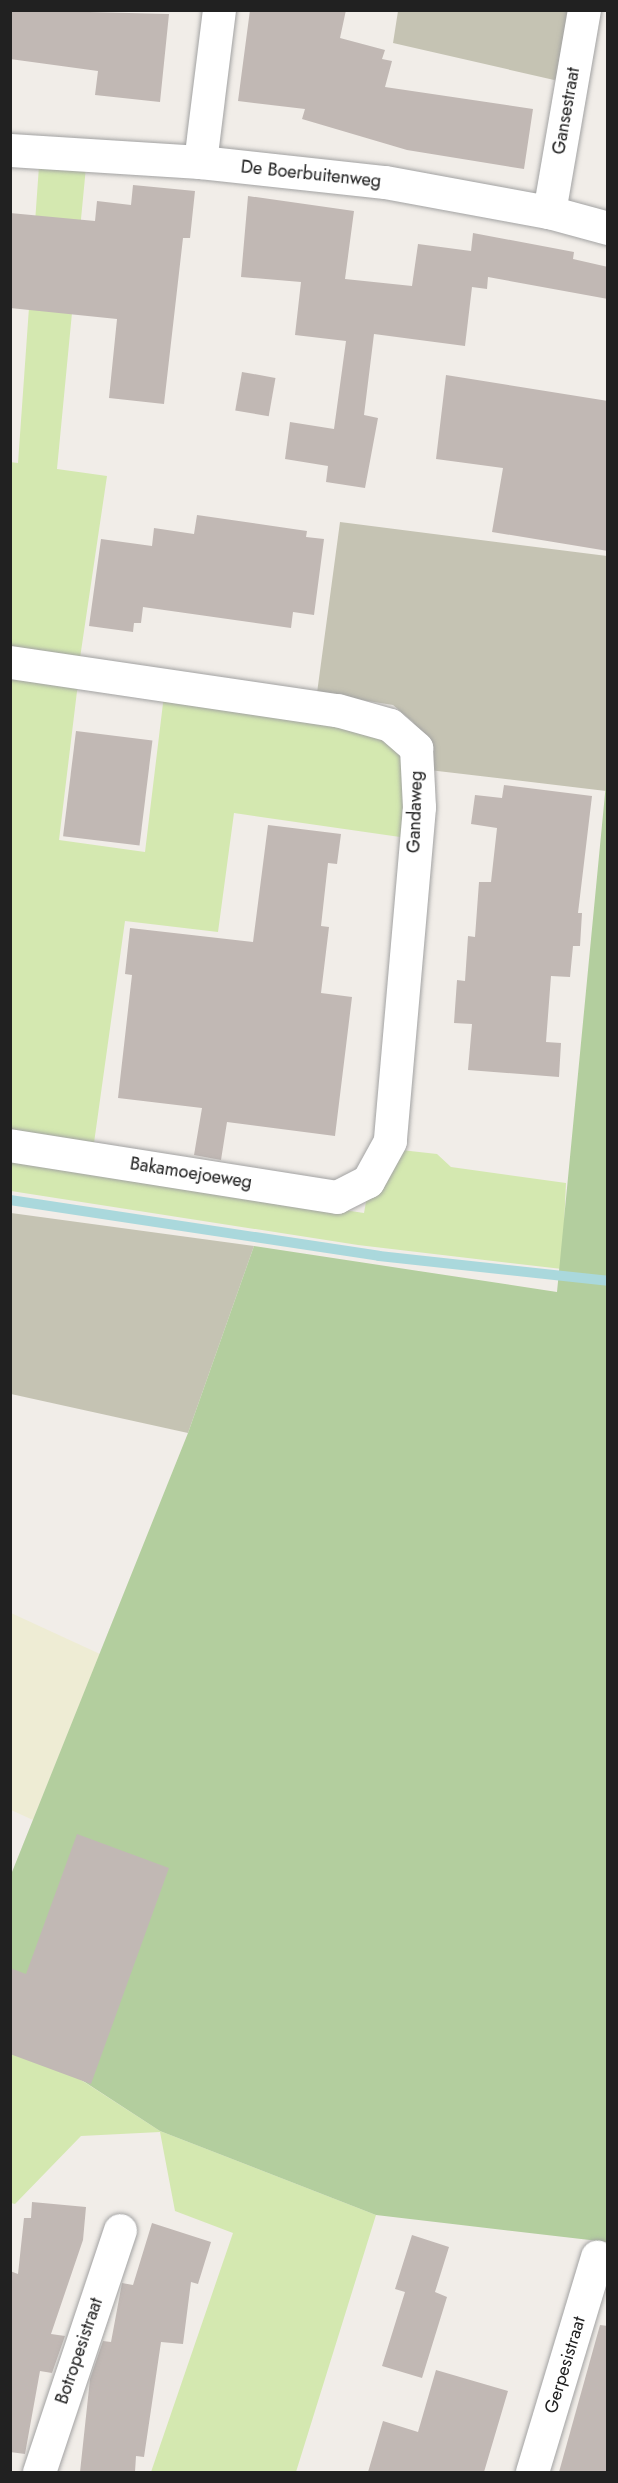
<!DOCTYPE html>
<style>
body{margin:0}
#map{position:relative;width:618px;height:2483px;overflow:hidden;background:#f1ede8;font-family:Jost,sans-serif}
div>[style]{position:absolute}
.construction>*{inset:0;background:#c5c3b3}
.farmland>*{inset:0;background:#eeecd4}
.grass>*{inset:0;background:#d4e8b0}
.forest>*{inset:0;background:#b3ce9e}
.stream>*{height:10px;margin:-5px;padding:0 5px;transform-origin:5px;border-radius:5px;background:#aad8dc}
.building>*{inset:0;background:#c1b8b4;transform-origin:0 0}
.roads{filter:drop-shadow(0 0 2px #a2a2a2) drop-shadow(0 0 2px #a2a2a2)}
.street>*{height:33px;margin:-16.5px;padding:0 16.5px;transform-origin:16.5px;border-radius:16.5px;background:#fff}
span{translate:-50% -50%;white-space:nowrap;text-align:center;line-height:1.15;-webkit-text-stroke:5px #fff;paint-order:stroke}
.street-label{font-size:18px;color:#212121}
.frame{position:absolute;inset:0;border:12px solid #212121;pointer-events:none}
</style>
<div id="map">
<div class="construction">
<i style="clip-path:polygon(398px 11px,574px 11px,563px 82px,393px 43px)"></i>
<i style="clip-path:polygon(340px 522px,607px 556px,606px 791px,429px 770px,429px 748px,413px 722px,393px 705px,317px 693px)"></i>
<i style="clip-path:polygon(11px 1213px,254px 1246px,188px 1433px,11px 1394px)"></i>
</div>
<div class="farmland">
<i style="clip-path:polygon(11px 1613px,100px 1654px,33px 1820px,11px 1810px)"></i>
</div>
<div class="grass">
<i style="clip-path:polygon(39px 166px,86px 167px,57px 469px,107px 476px,80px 658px,11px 647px,10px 462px,18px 463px)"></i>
<i style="clip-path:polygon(10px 672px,78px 683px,59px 840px,145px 852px,164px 695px,373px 726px,406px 761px,407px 838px,234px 813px,218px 932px,125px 921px,94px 1143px,11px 1133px)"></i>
<i style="clip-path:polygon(401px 1150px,437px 1154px,451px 1167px,566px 1183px,562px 1269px,358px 1245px,11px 1191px,11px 1159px,364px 1213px,367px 1196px)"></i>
<i style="clip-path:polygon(10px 2034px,160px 2131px,376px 2215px,296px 2472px,151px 2472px,233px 2233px,175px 2211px,160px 2132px,81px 2136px,15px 2204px,11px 2203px)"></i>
</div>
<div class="forest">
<i style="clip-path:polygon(607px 773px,607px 2242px,376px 2215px,160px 2131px,11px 2034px,10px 1877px,188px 1433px,254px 1246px,557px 1292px)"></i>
</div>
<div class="stream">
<i style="left:10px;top:1200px;width:373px;rotate:8.6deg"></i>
<i style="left:379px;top:1256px;width:230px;rotate:6.2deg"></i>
</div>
<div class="building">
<i style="clip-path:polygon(10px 10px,169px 14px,160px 102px,95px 95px,98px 71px,10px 59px)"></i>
<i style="clip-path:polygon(250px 10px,346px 10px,340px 38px,385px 50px,382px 59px,392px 61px,385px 87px,533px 109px,524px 169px,407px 150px,302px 119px,305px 109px,238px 101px)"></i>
<i style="clip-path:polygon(133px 185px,195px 191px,190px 238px,183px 238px,164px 404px,109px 398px,117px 319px,10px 308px,10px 213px,95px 221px,97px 201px,131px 205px)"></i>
<i style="clip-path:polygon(248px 196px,354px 211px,345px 279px,412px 286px,418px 244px,471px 251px,473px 233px,574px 252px,573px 259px,608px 267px,608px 299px,488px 277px,487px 289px,472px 287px,465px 346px,374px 334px,364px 415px,378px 418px,365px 488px,326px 482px,328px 466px,285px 459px,290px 422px,334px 429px,346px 341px,295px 335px,301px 282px,241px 277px)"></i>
<i style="left:242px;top:372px;width:34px;height:39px;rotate:10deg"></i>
<i style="clip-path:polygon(446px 375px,608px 401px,608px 551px,492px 532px,503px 468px,436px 459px)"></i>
<i style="clip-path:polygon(197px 515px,307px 531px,306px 537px,324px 539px,314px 615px,293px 612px,291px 628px,143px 607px,141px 623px,134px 623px,133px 632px,89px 626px,101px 539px,152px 546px,154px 528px,194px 534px)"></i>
<i style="left:76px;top:731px;width:77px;height:106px;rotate:7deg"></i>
<i style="clip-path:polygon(504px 785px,592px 796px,578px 913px,582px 913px,580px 946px,573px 946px,570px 977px,551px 976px,546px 1042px,561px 1043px,559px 1077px,468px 1070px,472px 1024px,454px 1023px,457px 980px,465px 981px,468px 936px,475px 937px,479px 882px,491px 882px,497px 828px,471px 824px,475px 795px,502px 798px)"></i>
<i style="clip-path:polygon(268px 825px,341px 834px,337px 864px,328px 863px,321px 926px,329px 927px,321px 993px,352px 997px,335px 1136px,227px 1122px,221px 1160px,194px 1155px,202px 1108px,118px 1098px,132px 975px,125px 974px,130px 928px,253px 942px)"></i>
<i style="clip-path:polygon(77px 1834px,169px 1868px,91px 2084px,10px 2054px,10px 1968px,26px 1974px)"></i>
<i style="clip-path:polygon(32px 2202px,86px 2207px,83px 2240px,51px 2334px,65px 2336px,52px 2373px,40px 2371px,25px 2454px,10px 2452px,10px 2271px,18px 2274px,24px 2218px,31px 2218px)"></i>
<i style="clip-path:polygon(152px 2223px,211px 2242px,198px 2284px,191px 2282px,183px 2344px,161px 2342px,144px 2457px,136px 2456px,135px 2472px,80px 2472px,90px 2379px,103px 2341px,111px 2342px,122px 2283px,133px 2285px)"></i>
<i style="clip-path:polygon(412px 2235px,449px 2247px,435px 2292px,447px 2297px,422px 2378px,382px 2366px,405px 2292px,395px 2289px)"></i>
<i style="clip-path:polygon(600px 2325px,608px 2326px,608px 2472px,559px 2472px)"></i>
<i style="clip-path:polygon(436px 2370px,508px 2391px,484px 2472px,368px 2472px,383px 2421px,418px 2432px)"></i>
</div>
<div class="roads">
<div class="street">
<i style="left:10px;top:150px;width:190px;rotate:3.6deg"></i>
<i style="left:200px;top:162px;width:186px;rotate:6.2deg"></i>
<i style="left:385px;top:182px;width:167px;rotate:10.4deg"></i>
<i style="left:549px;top:212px;width:61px;rotate:15.2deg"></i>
<i style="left:200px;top:162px;width:153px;rotate:-82.9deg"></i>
<i style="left:549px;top:212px;width:205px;rotate:-80.2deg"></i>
<i style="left:10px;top:662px;width:331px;rotate:8.4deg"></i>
<i style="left:337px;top:710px;width:55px;rotate:15.8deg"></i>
<i style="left:390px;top:725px;width:35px;rotate:41deg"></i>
<i style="left:416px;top:748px;width:59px;rotate:87.1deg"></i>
<i style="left:419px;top:807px;width:335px;rotate:95deg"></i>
<i style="left:390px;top:1141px;width:46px;rotate:118.8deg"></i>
<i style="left:368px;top:1181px;width:35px;rotate:153deg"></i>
<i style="left:337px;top:1197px;width:331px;rotate:-171deg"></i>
<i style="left:39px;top:2472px;width:255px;rotate:-71.5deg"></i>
<i style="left:532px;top:2472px;width:225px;rotate:-73.2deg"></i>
</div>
</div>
<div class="street-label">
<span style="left:566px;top:111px;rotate:-80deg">Gansestraat</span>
<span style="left:311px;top:174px;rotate:6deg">De Boerbuitenweg</span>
<span style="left:415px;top:812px;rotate:-88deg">Gandaweg</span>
<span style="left:191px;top:1173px;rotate:9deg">Bakamoejoeweg</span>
<span style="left:79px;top:2351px;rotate:-71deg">Botropesistraat</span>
<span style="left:565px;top:2365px;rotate:-73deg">Gerpesistraat</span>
</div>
<div class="frame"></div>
</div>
